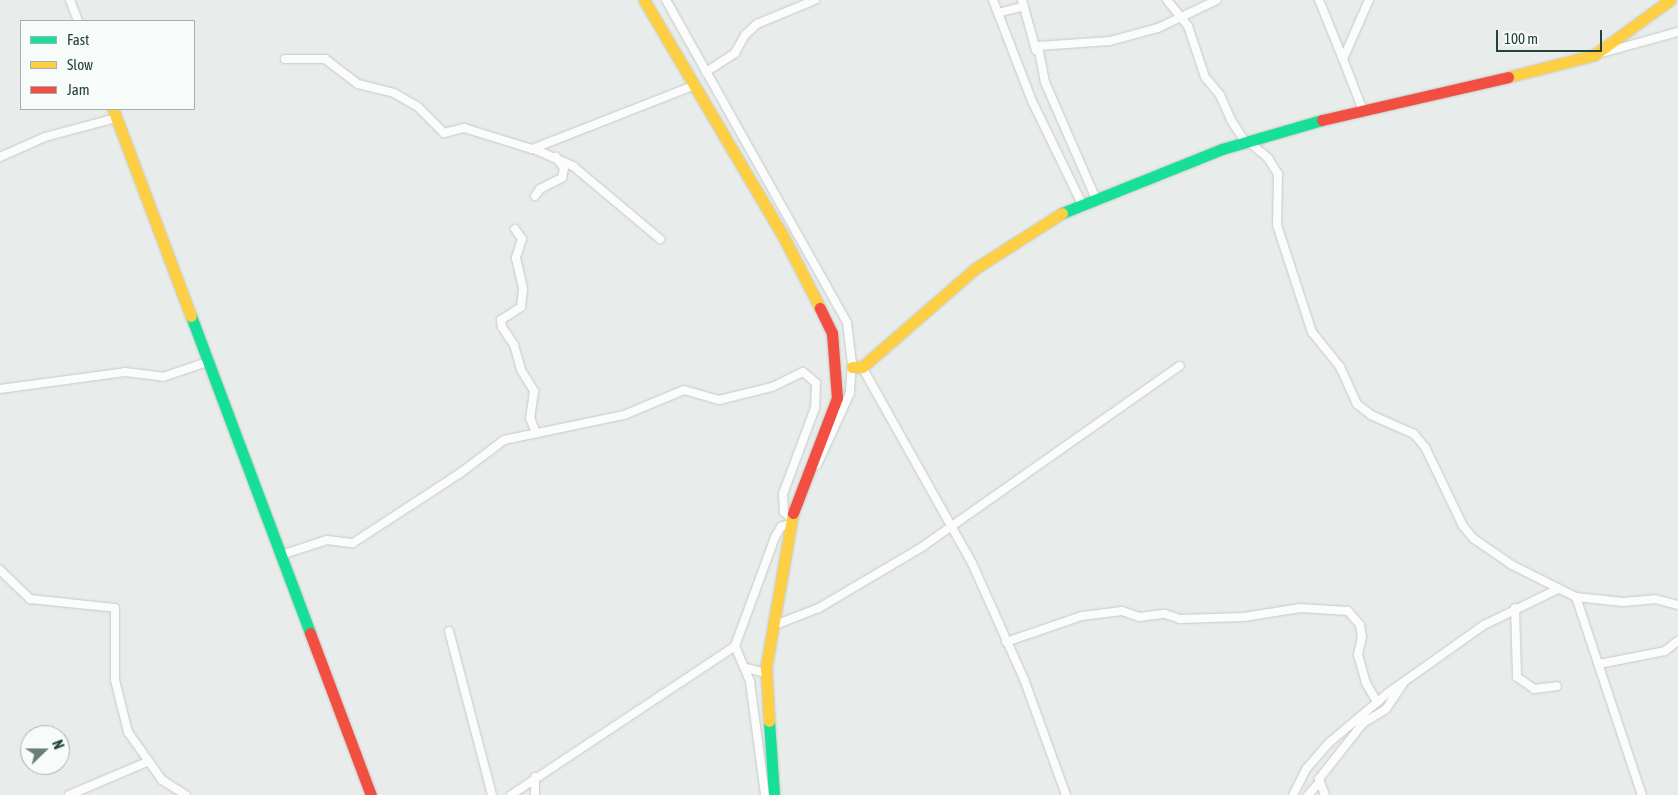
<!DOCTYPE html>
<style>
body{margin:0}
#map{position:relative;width:1678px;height:795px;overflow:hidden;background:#e8edeb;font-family:"Asap Condensed",sans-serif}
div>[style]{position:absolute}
.roads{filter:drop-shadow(0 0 1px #c5cac8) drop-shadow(0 0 1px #c5cac8)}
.street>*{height:8px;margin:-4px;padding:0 4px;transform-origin:4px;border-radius:4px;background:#fcfcfc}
.fast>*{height:11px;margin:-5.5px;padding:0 5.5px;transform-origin:5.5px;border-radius:5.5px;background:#16e098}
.slow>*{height:11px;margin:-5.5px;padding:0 5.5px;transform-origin:5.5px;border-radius:5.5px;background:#ffcf43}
.jam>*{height:11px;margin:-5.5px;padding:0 5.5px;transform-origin:5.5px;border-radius:5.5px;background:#f24e42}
span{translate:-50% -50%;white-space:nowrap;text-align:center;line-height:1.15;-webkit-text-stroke:4px #f7fbf9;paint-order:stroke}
.legend{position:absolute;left:20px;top:20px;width:175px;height:90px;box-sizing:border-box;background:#f7fbf9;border:1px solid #a3b1ad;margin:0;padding:6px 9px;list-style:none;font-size:15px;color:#24423a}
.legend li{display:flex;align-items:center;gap:10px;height:25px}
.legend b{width:25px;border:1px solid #a3b1ad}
.north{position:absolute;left:20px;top:725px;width:50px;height:50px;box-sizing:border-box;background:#f7fbf9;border:1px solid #a3b1ad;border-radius:50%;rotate:68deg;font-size:14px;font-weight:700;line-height:20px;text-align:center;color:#24423a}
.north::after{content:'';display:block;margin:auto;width:18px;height:22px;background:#697e78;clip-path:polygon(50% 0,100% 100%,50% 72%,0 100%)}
.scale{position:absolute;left:1496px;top:30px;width:106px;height:22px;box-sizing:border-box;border:2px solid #24423a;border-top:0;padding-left:6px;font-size:15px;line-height:18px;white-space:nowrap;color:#24423a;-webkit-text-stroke:4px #f7fbf9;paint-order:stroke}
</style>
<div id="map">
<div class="roads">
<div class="street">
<i style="left:70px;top:0;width:22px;rotate:69deg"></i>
<i style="left:666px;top:0;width:370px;rotate:60.7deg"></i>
<i style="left:847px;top:323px;width:39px;rotate:83deg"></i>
<i style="left:852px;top:362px;width:31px;rotate:94deg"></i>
<i style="left:850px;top:393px;width:79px;rotate:114.6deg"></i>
<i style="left:993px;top:0;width:108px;rotate:68.9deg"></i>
<i style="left:1032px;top:101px;width:114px;rotate:64.1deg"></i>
<i style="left:1022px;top:0;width:52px;rotate:74.4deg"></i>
<i style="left:1167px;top:0;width:33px;rotate:51deg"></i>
<i style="left:1188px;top:26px;width:54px;rotate:71.6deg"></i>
<i style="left:1205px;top:77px;width:23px;rotate:50deg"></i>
<i style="left:1220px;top:95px;width:27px;rotate:66deg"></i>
<i style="left:1231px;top:120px;width:27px;rotate:57deg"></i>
<i style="left:1319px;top:0;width:64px;rotate:67.9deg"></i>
<i style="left:998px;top:13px;width:27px;rotate:-15deg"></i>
<i style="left:1598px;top:54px;width:83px;rotate:-15.4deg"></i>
<i style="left:285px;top:59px;width:40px"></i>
<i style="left:325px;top:59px;width:41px;rotate:37.1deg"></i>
<i style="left:358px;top:84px;width:37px;rotate:14deg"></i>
<i style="left:394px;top:93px;width:28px;rotate:30deg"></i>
<i style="left:418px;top:107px;width:37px;rotate:45deg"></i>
<i style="left:444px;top:133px;width:21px;rotate:-14deg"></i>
<i style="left:464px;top:128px;width:71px;rotate:17.2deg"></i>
<i style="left:532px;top:149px;width:173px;rotate:-21.4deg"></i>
<i style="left:706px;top:72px;width:35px;rotate:-33deg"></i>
<i style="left:735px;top:53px;width:21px;rotate:-61deg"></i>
<i style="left:745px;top:35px;width:16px;rotate:-43deg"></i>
<i style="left:757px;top:24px;width:63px;rotate:-22.5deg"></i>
<i style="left:1362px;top:108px;width:53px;rotate:-111.2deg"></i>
<i style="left:1343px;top:59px;width:64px;rotate:-66.2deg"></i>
<i style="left:1249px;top:142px;width:25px;rotate:40deg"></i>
<i style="left:1268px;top:158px;width:19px;rotate:58deg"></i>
<i style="left:1278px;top:174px;width:51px;rotate:91.1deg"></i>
<i style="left:1277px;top:225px;width:113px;rotate:71.9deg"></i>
<i style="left:1312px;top:332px;width:45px;rotate:51.3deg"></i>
<i style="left:1340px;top:367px;width:41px;rotate:65.3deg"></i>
<i style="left:1357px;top:404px;width:18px;rotate:38deg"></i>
<i style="left:1371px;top:415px;width:47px;rotate:23.8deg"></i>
<i style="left:1414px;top:434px;width:17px;rotate:50deg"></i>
<i style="left:1425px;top:447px;width:88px;rotate:64.3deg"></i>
<i style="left:1463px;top:526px;width:17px;rotate:50deg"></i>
<i style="left:1474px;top:539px;width:46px;rotate:34.4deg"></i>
<i style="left:1512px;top:565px;width:72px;rotate:26.6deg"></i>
<i style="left:1576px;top:597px;width:47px;rotate:6.1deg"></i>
<i style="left:1623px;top:602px;width:32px;rotate:-5deg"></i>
<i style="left:1655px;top:599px;width:24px;rotate:15deg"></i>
<i style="left:534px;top:149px;width:43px;rotate:23.6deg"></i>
<i style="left:573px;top:166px;width:114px;rotate:40deg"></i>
<i style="left:0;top:157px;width:49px;rotate:-24deg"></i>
<i style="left:45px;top:137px;width:73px;rotate:-15deg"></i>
<i style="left:535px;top:196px;width:9px;rotate:-54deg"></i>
<i style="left:540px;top:189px;width:25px;rotate:-27deg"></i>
<i style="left:562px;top:178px;width:10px;rotate:-79deg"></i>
<i style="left:564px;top:168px;width:14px;rotate:-126deg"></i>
<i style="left:1096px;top:199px;width:128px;rotate:-113.6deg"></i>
<i style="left:1045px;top:82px;width:37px;rotate:-101deg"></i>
<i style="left:1038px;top:46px;width:72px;rotate:-4deg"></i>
<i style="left:1110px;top:41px;width:50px;rotate:-15.2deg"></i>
<i style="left:1158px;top:28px;width:65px;rotate:-25.4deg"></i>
<i style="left:515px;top:229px;width:12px;rotate:55deg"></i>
<i style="left:522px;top:239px;width:20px;rotate:108deg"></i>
<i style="left:516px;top:258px;width:32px;rotate:77deg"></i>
<i style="left:523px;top:289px;width:18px;rotate:96deg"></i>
<i style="left:521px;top:307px;width:24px;rotate:147deg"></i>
<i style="left:501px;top:320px;width:7px;rotate:82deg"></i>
<i style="left:502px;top:327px;width:22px;rotate:56deg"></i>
<i style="left:514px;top:345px;width:26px;rotate:74deg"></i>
<i style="left:521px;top:370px;width:25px;rotate:58deg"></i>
<i style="left:534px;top:391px;width:27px;rotate:98deg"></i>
<i style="left:530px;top:418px;width:16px;rotate:68deg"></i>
<i style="left:862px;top:367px;width:225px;rotate:60.7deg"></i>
<i style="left:972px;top:563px;width:127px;rotate:65.9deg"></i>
<i style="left:1024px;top:679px;width:123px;rotate:70.1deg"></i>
<i style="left:0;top:389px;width:126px;rotate:-7.7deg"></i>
<i style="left:125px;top:372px;width:38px;rotate:7deg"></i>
<i style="left:163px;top:377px;width:46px;rotate:-18.8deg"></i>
<i style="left:281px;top:555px;width:48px;rotate:-18.1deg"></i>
<i style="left:327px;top:540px;width:26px;rotate:7deg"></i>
<i style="left:353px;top:543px;width:126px;rotate:-33.1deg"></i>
<i style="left:459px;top:474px;width:56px;rotate:-37.1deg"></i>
<i style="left:504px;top:440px;width:123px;rotate:-11.8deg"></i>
<i style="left:624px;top:415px;width:65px;rotate:-22.6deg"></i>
<i style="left:684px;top:390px;width:36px;rotate:16deg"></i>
<i style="left:719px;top:400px;width:55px;rotate:-13.8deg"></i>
<i style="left:772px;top:387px;width:34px;rotate:-26deg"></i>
<i style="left:803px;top:372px;width:17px;rotate:40deg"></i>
<i style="left:816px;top:383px;width:25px;rotate:92deg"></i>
<i style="left:815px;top:408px;width:92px;rotate:110.4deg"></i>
<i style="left:783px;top:494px;width:18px;rotate:87deg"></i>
<i style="left:784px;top:512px;width:9px;rotate:41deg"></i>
<i style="left:0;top:570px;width:42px;rotate:44deg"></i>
<i style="left:30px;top:599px;width:85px;rotate:6deg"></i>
<i style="left:115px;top:608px;width:72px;rotate:90deg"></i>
<i style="left:115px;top:680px;width:54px;rotate:76deg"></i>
<i style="left:128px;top:732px;width:59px;rotate:54.7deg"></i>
<i style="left:162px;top:780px;width:28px;rotate:32deg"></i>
<i style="left:1576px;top:597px;width:209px;rotate:71.6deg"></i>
<i style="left:1515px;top:608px;width:69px;rotate:88.3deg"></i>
<i style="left:1517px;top:677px;width:21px;rotate:35deg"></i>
<i style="left:1534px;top:689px;width:23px;rotate:-7deg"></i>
<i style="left:775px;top:625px;width:47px;rotate:-21.1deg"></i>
<i style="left:819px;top:608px;width:120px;rotate:-30.6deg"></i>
<i style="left:922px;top:547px;width:315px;rotate:-35.1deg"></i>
<i style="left:449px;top:631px;width:170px;rotate:75.3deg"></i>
<i style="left:1006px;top:642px;width:80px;rotate:-18.9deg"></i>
<i style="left:1082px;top:616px;width:40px;rotate:-7.1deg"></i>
<i style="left:1122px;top:611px;width:18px;rotate:19deg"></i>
<i style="left:1139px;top:617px;width:26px;rotate:-7deg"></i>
<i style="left:1165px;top:614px;width:16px;rotate:18deg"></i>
<i style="left:1180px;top:619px;width:64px;rotate:-1.8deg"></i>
<i style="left:1244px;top:617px;width:57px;rotate:-9.1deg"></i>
<i style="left:1300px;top:608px;width:48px;rotate:3.6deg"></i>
<i style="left:1348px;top:611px;width:18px;rotate:49deg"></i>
<i style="left:1360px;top:625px;width:12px;rotate:81deg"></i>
<i style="left:1362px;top:637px;width:18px;rotate:103deg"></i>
<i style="left:1358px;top:655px;width:29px;rotate:74deg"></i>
<i style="left:1366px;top:683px;width:22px;rotate:60deg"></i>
<i style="left:735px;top:646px;width:39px;rotate:67deg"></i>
<i style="left:750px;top:682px;width:114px;rotate:82.4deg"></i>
<i style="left:1599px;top:664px;width:67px;rotate:-11.1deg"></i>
<i style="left:1665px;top:651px;width:16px;rotate:-38deg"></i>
<i style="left:746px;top:668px;width:21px;rotate:14deg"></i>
<i style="left:69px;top:795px;width:85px;rotate:-22.9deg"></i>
<i style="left:511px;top:795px;width:269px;rotate:-33.6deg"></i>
<i style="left:735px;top:646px;width:116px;rotate:-69.8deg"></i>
<i style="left:775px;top:537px;width:12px;rotate:-59deg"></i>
<i style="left:781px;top:527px;width:9px;rotate:-21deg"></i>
<i style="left:535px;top:795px;width:18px;rotate:-90deg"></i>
<i style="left:1293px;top:795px;width:30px;rotate:-63deg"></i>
<i style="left:1307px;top:768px;width:35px;rotate:-49deg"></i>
<i style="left:1330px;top:742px;width:76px;rotate:-40.2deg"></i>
<i style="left:1388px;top:693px;width:118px;rotate:-35.3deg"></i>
<i style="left:1484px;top:625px;width:82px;rotate:-25.9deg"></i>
<i style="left:1308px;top:795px;width:15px;rotate:-48deg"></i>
<i style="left:1325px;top:795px;width:17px;rotate:-111deg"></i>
<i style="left:1319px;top:779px;width:71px;rotate:-51.8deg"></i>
<i style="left:1363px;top:723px;width:27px;rotate:-31deg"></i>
<i style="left:1386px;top:709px;width:30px;rotate:-56deg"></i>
</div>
<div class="fast">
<i style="left:1062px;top:213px;width:172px;rotate:-21.8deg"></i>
<i style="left:1222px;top:149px;width:104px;rotate:-16.2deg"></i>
<i style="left:191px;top:316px;width:339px;rotate:69.4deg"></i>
<i style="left:769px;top:721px;width:74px;rotate:86.1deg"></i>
</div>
<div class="slow">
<i style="left:644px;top:0;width:272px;rotate:59.5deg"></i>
<i style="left:782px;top:234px;width:83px;rotate:62.8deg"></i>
<i style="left:1508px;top:77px;width:89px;rotate:-14.3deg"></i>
<i style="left:1594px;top:55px;width:94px;rotate:-35.9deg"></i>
<i style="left:113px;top:109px;width:221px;rotate:69.4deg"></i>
<i style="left:852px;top:367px;width:10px"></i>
<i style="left:862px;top:367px;width:151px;rotate:-41deg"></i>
<i style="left:976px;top:268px;width:102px;rotate:-32.6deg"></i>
<i style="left:769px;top:721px;width:54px;rotate:-93.2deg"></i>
<i style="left:766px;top:667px;width:156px;rotate:-80.1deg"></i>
</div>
<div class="jam">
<i style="left:1322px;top:120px;width:191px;rotate:-13deg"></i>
<i style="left:793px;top:513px;width:123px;rotate:-69.1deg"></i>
<i style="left:837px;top:398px;width:65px;rotate:-94.4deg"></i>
<i style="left:832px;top:333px;width:28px;rotate:-116deg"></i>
<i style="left:310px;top:633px;width:173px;rotate:69.4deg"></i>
</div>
</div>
<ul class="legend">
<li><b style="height:6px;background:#16e098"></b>Fast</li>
<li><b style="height:6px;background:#ffcf43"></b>Slow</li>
<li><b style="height:6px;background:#f24e42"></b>Jam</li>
</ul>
<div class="north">N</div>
<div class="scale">100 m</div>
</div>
